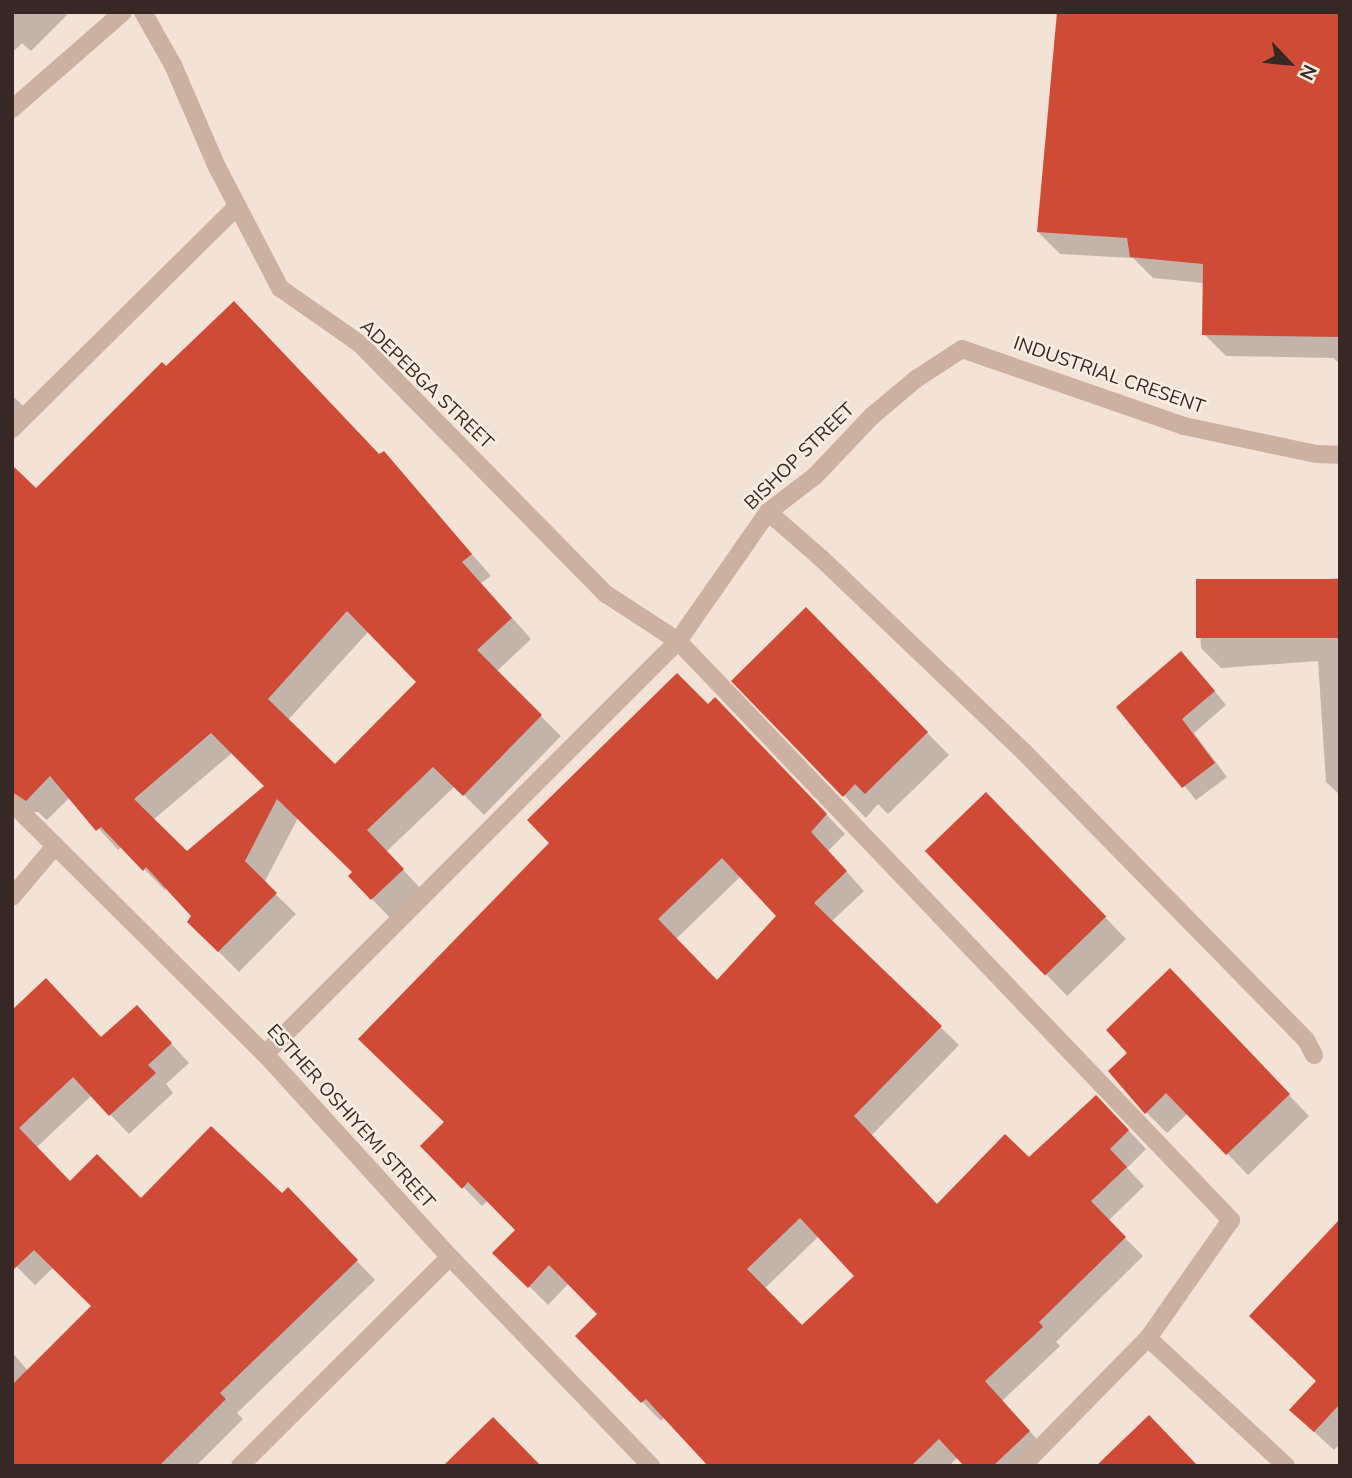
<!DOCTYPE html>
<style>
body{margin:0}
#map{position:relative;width:1352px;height:1478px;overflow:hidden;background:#f3e2d6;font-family:"Nunito Sans",sans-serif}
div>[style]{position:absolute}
.shadow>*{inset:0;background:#0003}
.building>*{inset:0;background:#d04b36;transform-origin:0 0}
.street>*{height:18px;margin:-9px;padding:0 9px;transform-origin:9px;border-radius:9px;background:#ccb0a1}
span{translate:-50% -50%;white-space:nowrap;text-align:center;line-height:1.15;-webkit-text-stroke:5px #faede2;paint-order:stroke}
.street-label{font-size:19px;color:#352825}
.frame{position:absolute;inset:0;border:14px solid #352825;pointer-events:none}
.north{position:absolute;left:1254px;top:28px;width:70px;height:70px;-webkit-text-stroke:5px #faede2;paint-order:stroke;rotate:116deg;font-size:19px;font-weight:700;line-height:28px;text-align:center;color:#352825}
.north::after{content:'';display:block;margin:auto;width:24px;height:32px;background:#352825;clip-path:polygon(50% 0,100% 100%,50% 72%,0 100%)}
</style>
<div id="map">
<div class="shadow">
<i style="clip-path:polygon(12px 12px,64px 12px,67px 15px,31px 51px,22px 43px,12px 53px)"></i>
<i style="clip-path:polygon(1340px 12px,1340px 364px,1333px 358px,1226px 356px,1204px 334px,1204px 283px,1153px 278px,1133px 258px,1060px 254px,1038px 232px)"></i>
<i style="clip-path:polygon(evenodd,165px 367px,380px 456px,384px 453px,491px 576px,481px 583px,531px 639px,496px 672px,561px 736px,484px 815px,455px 786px,386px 852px,423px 891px,392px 920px,372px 899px,354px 872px,298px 818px,264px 883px,296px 914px,239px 972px,189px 922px,193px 916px,167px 887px,165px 890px,122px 847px,118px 850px,70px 797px,47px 820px,38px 812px,31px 812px,12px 794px,12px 499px,36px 491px,165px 367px,369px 631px,418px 682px,335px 766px,287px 721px,369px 631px,165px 367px,232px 753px,266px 786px,187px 854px,153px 820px,232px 753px)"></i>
<i style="clip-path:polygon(12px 395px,27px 410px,12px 424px)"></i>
<i style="clip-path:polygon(1340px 578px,1340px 795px,1326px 782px,1318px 661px,1221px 668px,1201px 648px,1198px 592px)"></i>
<i style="clip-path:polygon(806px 609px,949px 755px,888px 814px,878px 804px,866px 818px,734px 681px)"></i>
<i style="clip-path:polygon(1194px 666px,1226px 705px,1194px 733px,1227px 777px,1196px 800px,1119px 707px)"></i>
<i style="clip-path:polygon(evenodd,708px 706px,734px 718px,845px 834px,828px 851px,864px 891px,831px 922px,959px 1045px,871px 1136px,937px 1206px,1115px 1116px,1146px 1149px,1127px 1168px,1144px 1186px,1108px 1221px,1143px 1256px,1056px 1342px,1060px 1346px,1002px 1401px,1048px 1451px,1032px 1466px,966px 1466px,958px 1457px,949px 1466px,711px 1466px,665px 1417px,661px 1421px,578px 1336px,600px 1314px,569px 1283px,548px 1305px,495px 1252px,517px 1230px,488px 1200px,482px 1206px,423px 1146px,446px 1122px,708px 706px,741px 876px,778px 916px,717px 982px,676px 939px,741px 876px,708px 706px,819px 1236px,857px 1276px,802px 1327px,764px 1289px,819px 1236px)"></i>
<i style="clip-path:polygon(1008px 816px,1126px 939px,1067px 996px,1046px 974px)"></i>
<i style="clip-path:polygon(1190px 991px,1309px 1116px,1248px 1175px,1188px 1113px,1167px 1133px,1146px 1112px,1130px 1053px)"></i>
<i style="clip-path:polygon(12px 1013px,102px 1039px,155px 1026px,189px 1063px,166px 1084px,173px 1093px,129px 1134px,92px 1095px,37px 1147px,71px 1183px,141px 1201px,282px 1195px,306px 1208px,375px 1280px,237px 1413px,243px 1419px,196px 1466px,12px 1466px,12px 1352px,28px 1371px,93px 1306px,54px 1267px,35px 1285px,12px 1262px)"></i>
<i style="clip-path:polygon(1340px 1254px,1340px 1444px,1334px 1450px,1310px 1428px)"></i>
</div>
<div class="building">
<i style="clip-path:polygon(1057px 12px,1340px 12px,1340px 337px,1202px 335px,1203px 264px,1130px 257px,1127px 238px,1037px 232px)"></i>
<i style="clip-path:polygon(evenodd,234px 301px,379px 454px,384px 451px,472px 554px,462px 562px,512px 618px,477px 650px,542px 715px,463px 796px,433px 767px,367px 830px,404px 869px,371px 900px,348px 876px,352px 872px,277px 799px,245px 861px,277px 893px,218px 952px,187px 922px,191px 916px,146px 867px,143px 871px,101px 827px,96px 831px,50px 776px,26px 801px,12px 792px,12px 465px,36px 488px,162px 362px,166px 366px,234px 301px,347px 611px,416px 682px,335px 764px,268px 699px,347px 611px,234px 301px,211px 733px,264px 786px,187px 851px,134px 799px,211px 733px)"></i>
<i style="left:1340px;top:579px;width:59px;height:144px;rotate:90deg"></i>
<i style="clip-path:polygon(806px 607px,928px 732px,865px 794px,855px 784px,843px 797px,731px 681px)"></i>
<i style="clip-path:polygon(1181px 651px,1215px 691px,1182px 719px,1215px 763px,1182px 788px,1116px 707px)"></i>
<i style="clip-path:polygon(evenodd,677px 673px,708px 704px,715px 697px,827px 814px,811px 832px,847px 871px,814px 903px,942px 1026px,854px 1116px,937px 1204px,1005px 1134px,1029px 1157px,1096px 1095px,1129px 1130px,1110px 1149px,1127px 1167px,1091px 1201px,1126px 1237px,1039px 1322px,1043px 1327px,985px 1381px,1030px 1431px,993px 1466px,964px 1466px,939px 1439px,911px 1466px,708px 1466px,646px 1399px,641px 1403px,575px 1336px,597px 1314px,549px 1265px,528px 1288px,492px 1253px,515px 1230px,468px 1182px,462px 1189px,420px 1146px,444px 1122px,358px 1039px,549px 843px,527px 820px,677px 673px,722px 858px,776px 916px,717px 980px,658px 919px,722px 858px,677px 673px,800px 1218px,854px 1276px,802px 1325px,747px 1269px,800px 1218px)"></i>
<i style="left:986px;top:792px;width:173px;height:85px;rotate:46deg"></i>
<i style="clip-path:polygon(1170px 968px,1290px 1094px,1226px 1155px,1166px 1093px,1145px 1114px,1108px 1071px,1127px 1053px,1106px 1030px)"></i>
<i style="clip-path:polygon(46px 978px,101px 1037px,137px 1005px,172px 1043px,148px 1065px,156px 1073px,109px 1116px,73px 1077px,19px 1128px,70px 1181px,97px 1154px,141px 1198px,211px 1126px,282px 1193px,288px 1187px,358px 1260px,220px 1393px,226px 1399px,159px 1466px,12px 1466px,12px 1385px,91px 1306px,34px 1250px,12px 1271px,12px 1010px)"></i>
<i style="clip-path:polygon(1340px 1219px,1340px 1404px,1314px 1432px,1289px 1410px,1316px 1381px,1249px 1316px)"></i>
<i style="clip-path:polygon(1149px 1415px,1198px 1466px,1096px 1466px)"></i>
<i style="clip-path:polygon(493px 1417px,541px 1466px,443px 1466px)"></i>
</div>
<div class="street">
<i style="left:143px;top:12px;width:61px;rotate:60.5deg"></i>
<i style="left:173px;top:65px;width:109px;rotate:66.7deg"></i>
<i style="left:216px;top:165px;width:139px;rotate:62.5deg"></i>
<i style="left:280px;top:288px;width:98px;rotate:35deg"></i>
<i style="left:360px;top:344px;width:351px;rotate:45.5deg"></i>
<i style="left:606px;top:594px;width:86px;rotate:33.1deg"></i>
<i style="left:678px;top:641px;width:157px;rotate:-55.1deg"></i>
<i style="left:768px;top:512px;width:59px;rotate:-37.5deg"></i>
<i style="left:815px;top:476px;width:83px;rotate:-46.5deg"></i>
<i style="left:872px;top:416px;width:57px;rotate:-40.1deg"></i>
<i style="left:916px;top:379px;width:55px;rotate:-33.1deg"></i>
<i style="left:962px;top:349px;width:235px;rotate:19.1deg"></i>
<i style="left:1184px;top:426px;width:135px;rotate:12deg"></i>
<i style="left:1316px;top:454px;width:24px;rotate:2deg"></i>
<i style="left:12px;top:109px;width:147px;rotate:-41.1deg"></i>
<i style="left:12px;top:429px;width:317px;rotate:-44.7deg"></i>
<i style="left:768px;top:512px;width:72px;rotate:41deg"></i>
<i style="left:822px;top:559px;width:278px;rotate:43.7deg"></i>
<i style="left:1023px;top:751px;width:404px;rotate:45.6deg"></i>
<i style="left:1306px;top:1040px;width:17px;rotate:62deg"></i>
<i style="left:12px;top:803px;width:356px;rotate:44.8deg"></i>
<i style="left:265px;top:1054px;width:275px;rotate:47.7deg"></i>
<i style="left:450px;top:1257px;width:290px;rotate:46.1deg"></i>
<i style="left:12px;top:897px;width:67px;rotate:-49.9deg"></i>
<i style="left:265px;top:1054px;width:584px;rotate:-45deg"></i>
<i style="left:678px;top:641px;width:801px;rotate:46.32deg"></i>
<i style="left:1231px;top:1220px;width:144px;rotate:125.1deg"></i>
<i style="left:1148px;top:1338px;width:180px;rotate:134.5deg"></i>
<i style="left:1148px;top:1338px;width:188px;rotate:42.8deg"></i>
<i style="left:240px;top:1466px;width:296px;rotate:-44.9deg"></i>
</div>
<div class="street-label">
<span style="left:1109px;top:376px;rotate:19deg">INDUSTRIAL CRESENT</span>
<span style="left:426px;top:385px;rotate:44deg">ADEPEBGA STREET</span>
<span style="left:800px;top:457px;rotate:-44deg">BISHOP STREET</span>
<span style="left:350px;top:1117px;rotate:48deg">ESTHER OSHIYEMI STREET</span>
</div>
<div class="frame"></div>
<div class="north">N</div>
</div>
